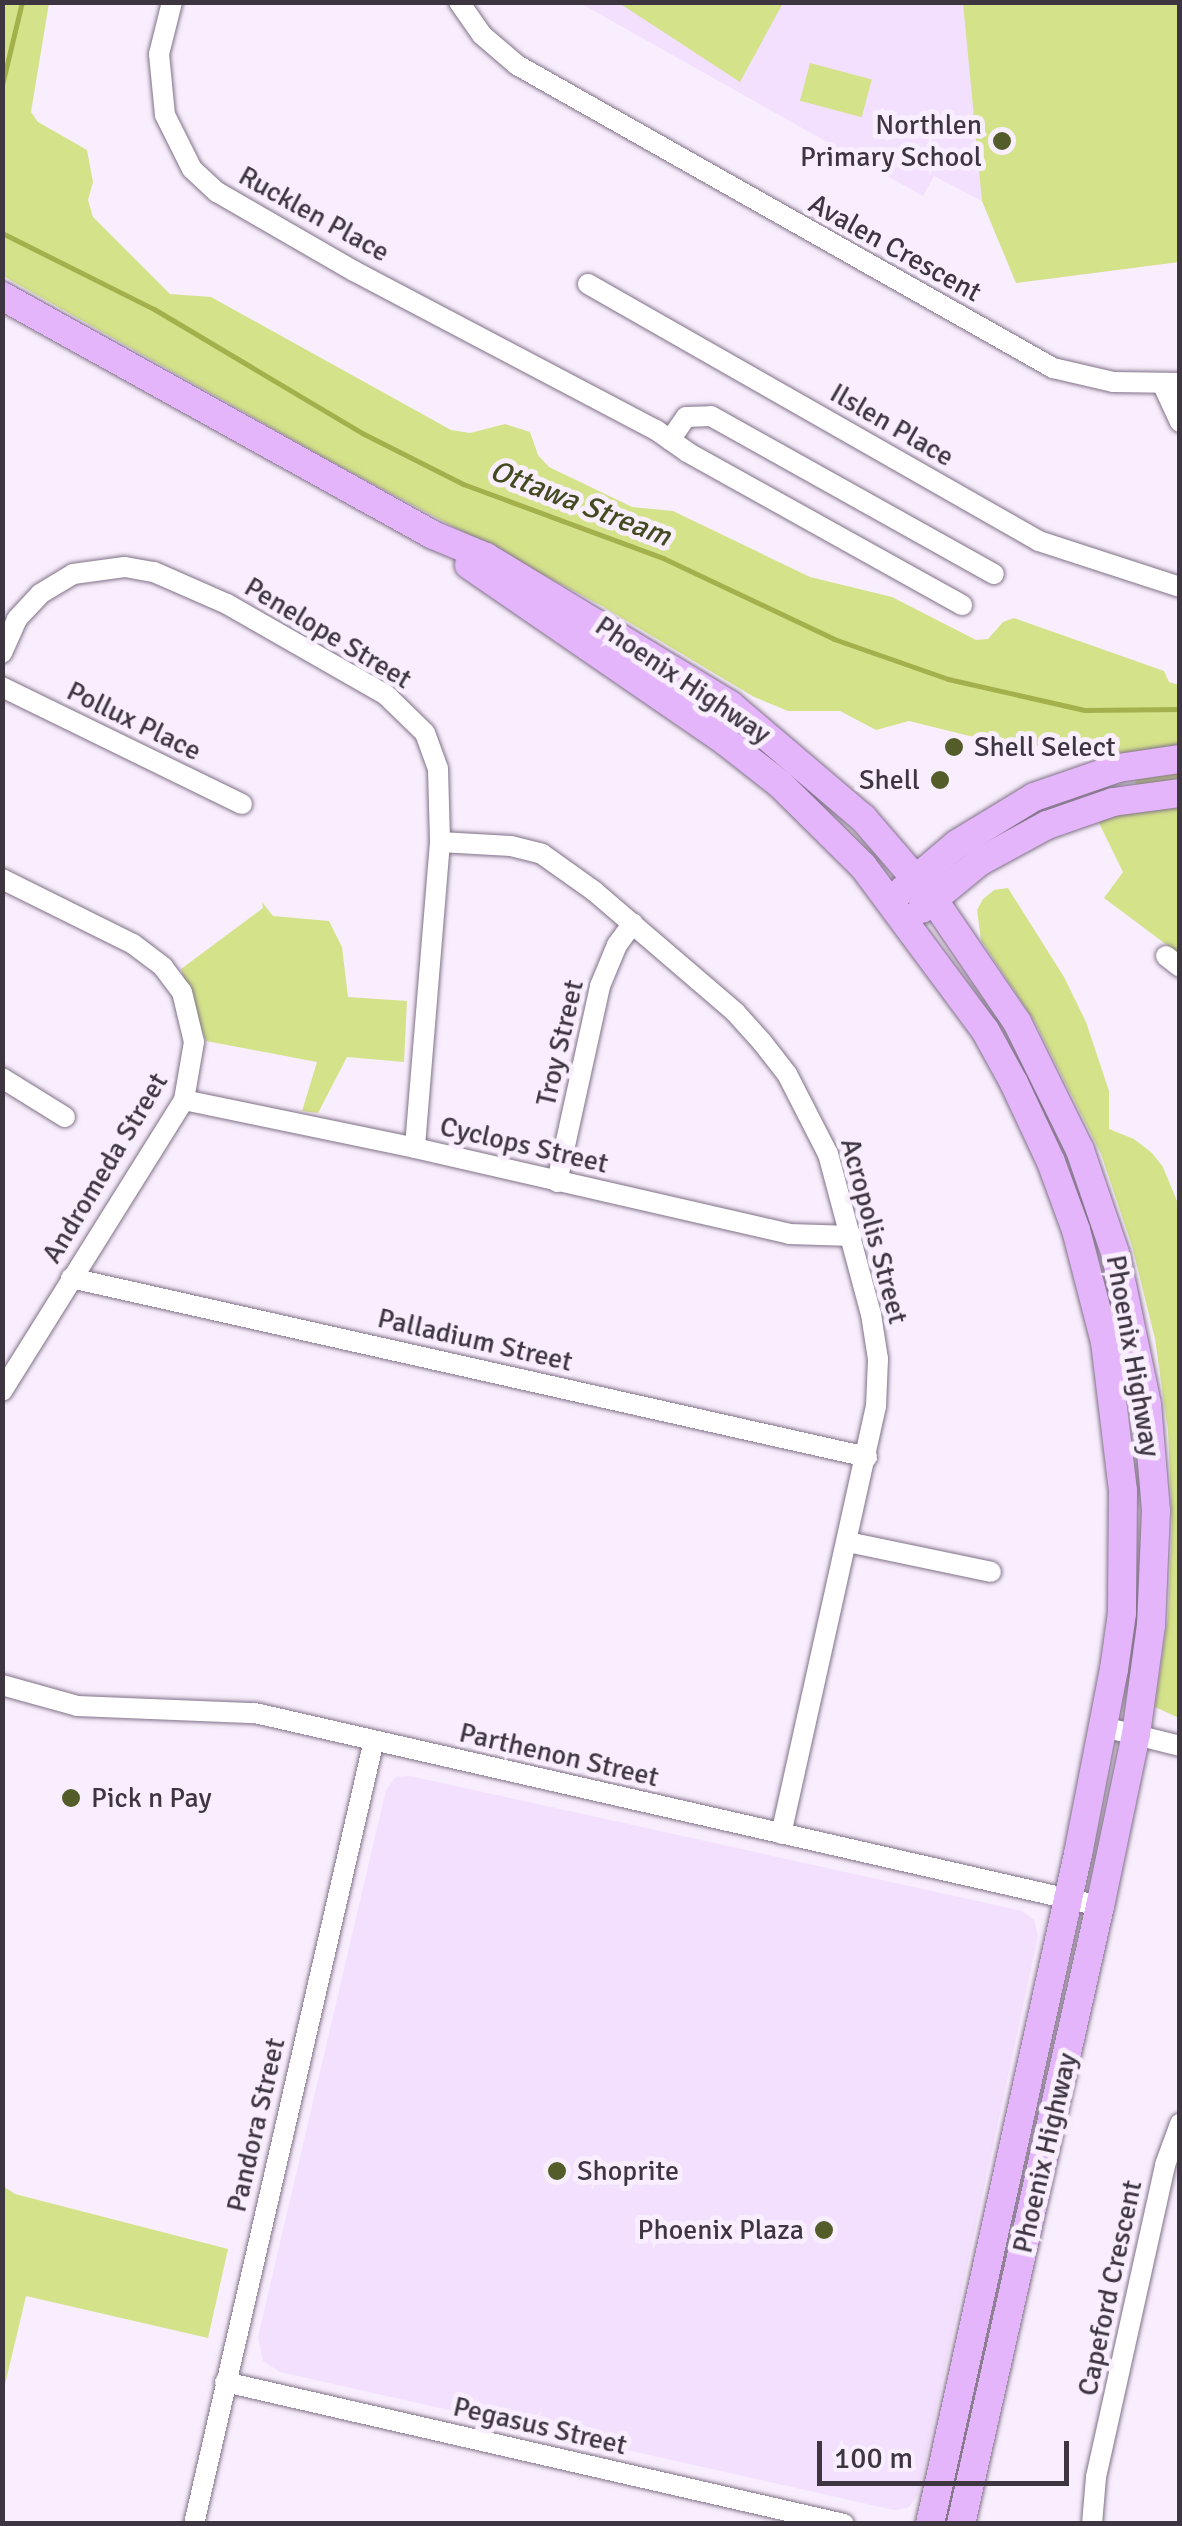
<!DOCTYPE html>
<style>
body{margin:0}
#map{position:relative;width:1182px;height:2526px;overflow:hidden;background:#f8eefd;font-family:Signika,sans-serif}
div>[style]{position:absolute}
.built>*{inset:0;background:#f3dffe}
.green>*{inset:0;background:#d4e28a;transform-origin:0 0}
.stream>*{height:5px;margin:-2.5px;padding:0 2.5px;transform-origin:2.5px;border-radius:2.5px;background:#a3b14c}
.roads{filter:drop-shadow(0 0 2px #807187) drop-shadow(0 0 2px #807187)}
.minor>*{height:20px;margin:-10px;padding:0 10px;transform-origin:10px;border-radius:10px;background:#fff}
.major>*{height:28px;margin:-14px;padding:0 14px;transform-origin:14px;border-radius:14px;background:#e4b5fa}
.dots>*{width:28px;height:28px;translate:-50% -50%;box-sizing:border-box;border:5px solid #f8eefd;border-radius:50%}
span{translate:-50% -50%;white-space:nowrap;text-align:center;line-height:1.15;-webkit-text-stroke:10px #f8eefd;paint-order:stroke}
.poi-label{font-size:28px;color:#3d3640}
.right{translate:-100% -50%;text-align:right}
.left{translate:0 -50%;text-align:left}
.street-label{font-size:28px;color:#3d3640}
.water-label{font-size:30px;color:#444a20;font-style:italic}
.frame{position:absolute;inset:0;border:5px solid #3d3640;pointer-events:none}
.scale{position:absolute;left:817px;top:2441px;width:252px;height:45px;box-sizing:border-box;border:5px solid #3d3640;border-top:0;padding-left:12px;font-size:30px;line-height:35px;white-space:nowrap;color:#3d3640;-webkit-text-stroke:8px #f8eefd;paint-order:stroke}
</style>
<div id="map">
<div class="built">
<i style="clip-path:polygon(580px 3px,1179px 3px,1179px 262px,1016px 283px,982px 201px,934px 176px,923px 196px)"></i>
<i style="clip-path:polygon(410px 1776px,1022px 1911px,1034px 1920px,1038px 1936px,918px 2495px,908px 2508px,894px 2510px,280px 2372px,263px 2361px,258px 2337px,386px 1790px,396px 1777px)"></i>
</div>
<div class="green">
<i style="clip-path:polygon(2px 3px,49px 3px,31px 112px,38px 122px,87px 150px,93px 182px,88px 200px,93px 217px,170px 294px,211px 297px,451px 430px,470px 433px,505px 424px,530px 432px,538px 455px,549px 467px,632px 507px,673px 511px,810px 577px,892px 597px,976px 640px,988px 639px,1003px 622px,1014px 618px,1164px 671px,1169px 682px,1179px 685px,1179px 954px,1104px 898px,1123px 872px,1098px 821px,1137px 790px,1134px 774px,1117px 749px,1081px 756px,1058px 747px,1002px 744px,909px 721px,876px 730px,840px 711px,788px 711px,754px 697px,600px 605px,336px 464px,3px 276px)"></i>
<i style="clip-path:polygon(619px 3px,783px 2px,783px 3px,740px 82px)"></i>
<i style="clip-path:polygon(963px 3px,1179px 3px,1179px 262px,1016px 283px,982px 201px)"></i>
<i style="left:810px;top:63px;width:64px;height:39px;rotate:15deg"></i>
<i style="clip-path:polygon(1008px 888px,1064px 977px,1086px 1022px,1109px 1091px,1109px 1129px,1134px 1139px,1152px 1153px,1163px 1167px,1179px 1206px,1179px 1718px,1155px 1707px,1168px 1616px,1172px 1523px,1168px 1431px,1155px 1339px,1132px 1246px,1101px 1154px,1035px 1022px,981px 940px,977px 910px,983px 899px,994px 890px)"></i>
<i style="clip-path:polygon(262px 902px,273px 916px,329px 921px,342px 947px,348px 997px,407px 1001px,404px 1062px,347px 1057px,318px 1113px,302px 1111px,317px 1062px,206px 1041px,181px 969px,263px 908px)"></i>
<i style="clip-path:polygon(3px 2186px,15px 2194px,228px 2249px,208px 2338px,26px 2296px,3px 2393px)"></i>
</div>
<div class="stream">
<i style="left:2px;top:85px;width:85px;rotate:-76.5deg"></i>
<i style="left:2px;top:233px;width:170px;rotate:26.6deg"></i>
<i style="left:154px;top:309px;width:244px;rotate:30.8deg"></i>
<i style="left:364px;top:434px;width:111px;rotate:26.8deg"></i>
<i style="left:463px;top:484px;width:213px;rotate:20.3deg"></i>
<i style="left:663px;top:558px;width:189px;rotate:25.3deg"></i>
<i style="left:834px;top:639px;width:121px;rotate:19.3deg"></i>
<i style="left:948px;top:679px;width:140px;rotate:12.8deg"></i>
<i style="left:1085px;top:710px;width:95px;rotate:-0.6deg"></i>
</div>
<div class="roads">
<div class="minor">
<i style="left:172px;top:2px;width:54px;rotate:104deg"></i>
<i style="left:159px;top:54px;width:61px;rotate:84.4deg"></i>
<i style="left:165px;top:115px;width:60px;rotate:63.4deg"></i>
<i style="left:192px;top:169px;width:34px;rotate:43deg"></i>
<i style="left:217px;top:192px;width:158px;rotate:30deg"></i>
<i style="left:354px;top:271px;width:341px;rotate:27.8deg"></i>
<i style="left:656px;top:430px;width:38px;rotate:35deg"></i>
<i style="left:687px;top:452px;width:315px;rotate:29.1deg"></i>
<i style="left:459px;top:2px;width:40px;rotate:55.1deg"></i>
<i style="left:482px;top:35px;width:46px;rotate:40.6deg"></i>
<i style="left:517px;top:65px;width:616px;rotate:29.48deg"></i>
<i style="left:1053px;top:368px;width:62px;rotate:13.1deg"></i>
<i style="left:1113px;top:382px;width:67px;rotate:0.9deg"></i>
<i style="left:588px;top:284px;width:519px;rotate:29.68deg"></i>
<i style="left:1039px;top:541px;width:148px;rotate:18.1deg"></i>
<i style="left:1162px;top:383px;width:43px;rotate:65.2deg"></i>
<i style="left:670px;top:440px;width:28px;rotate:-55deg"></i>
<i style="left:686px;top:417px;width:25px;rotate:-2deg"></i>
<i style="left:711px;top:416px;width:324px;rotate:29.2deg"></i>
<i style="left:2px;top:653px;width:37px;rotate:-66deg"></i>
<i style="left:17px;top:619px;width:34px;rotate:-47deg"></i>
<i style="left:40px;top:594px;width:39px;rotate:-31deg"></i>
<i style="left:73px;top:574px;width:52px;rotate:-7.7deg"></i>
<i style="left:125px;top:567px;width:29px;rotate:10deg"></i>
<i style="left:154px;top:572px;width:80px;rotate:23.7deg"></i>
<i style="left:227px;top:604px;width:183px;rotate:29.8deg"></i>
<i style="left:386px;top:695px;width:54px;rotate:44.3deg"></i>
<i style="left:425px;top:733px;width:38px;rotate:70deg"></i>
<i style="left:438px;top:769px;width:73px;rotate:88.4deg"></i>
<i style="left:440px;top:842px;width:307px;rotate:94.7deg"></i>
<i style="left:2px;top:687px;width:267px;rotate:26deg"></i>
<i style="left:440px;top:842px;width:71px;rotate:3.2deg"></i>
<i style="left:511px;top:846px;width:32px;rotate:14deg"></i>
<i style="left:542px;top:854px;width:64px;rotate:35.4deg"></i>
<i style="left:594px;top:891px;width:186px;rotate:40.6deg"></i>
<i style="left:735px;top:1012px;width:40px;rotate:48deg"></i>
<i style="left:762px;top:1042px;width:41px;rotate:52deg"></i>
<i style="left:787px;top:1074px;width:90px;rotate:62.9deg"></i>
<i style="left:828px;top:1154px;width:166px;rotate:75deg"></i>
<i style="left:871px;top:1314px;width:46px;rotate:81.2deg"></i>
<i style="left:878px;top:1359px;width:47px;rotate:92.4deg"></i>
<i style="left:876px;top:1406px;width:438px;rotate:102.5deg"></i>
<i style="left:2px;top:879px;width:146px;rotate:26.4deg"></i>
<i style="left:133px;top:944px;width:38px;rotate:37deg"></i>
<i style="left:163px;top:967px;width:31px;rotate:53deg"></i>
<i style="left:182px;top:992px;width:51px;rotate:76.5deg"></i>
<i style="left:194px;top:1042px;width:59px;rotate:99.8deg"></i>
<i style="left:184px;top:1100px;width:343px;rotate:122deg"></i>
<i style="left:1166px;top:956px;width:18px;rotate:38deg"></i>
<i style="left:2px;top:1078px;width:74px;rotate:31.8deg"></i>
<i style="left:184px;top:1100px;width:236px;rotate:11.7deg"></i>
<i style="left:415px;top:1148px;width:384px;rotate:12.9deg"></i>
<i style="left:789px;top:1234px;width:63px;rotate:1.8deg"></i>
<i style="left:557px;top:1182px;width:201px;rotate:-77.6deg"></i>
<i style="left:600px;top:986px;width:44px;rotate:-67.5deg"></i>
<i style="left:617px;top:945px;width:27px;rotate:-54deg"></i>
<i style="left:71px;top:1278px;width:816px;rotate:12.67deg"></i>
<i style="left:848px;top:1542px;width:146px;rotate:11.8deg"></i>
<i style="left:2px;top:1685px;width:78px;rotate:15.6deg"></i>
<i style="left:77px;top:1706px;width:178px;rotate:2.3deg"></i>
<i style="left:255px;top:1713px;width:867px;rotate:12.87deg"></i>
<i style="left:1104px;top:1727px;width:78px;rotate:14deg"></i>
<i style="left:225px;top:2382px;width:635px;rotate:12.92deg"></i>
<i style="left:194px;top:2524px;width:804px;rotate:-77.07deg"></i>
<i style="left:1092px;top:2524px;width:47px;rotate:-85.1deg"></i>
<i style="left:1096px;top:2477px;width:320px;rotate:-77.5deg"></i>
<i style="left:1165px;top:2165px;width:44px;rotate:-69.9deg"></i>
</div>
<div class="major">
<i style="left:2px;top:296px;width:493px;rotate:29deg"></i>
<i style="left:433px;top:535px;width:57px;rotate:22.5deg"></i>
<i style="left:486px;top:557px;width:285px;rotate:31.2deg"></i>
<i style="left:730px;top:705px;width:175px;rotate:40.4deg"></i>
<i style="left:863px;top:818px;width:107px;rotate:49.2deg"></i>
<i style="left:933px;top:899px;width:149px;rotate:55.7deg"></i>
<i style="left:1017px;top:1022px;width:143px;rotate:63.8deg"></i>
<i style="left:1080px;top:1150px;width:112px;rotate:71.2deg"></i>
<i style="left:1116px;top:1256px;width:151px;rotate:78.2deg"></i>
<i style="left:1147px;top:1404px;width:107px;rotate:85.2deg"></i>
<i style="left:1156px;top:1511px;width:114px;rotate:92.5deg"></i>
<i style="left:1151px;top:1625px;width:110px;rotate:97.8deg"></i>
<i style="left:1136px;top:1734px;width:176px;rotate:101.8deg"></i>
<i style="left:1100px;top:1906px;width:633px;rotate:102.68deg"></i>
<i style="left:469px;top:565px;width:311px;rotate:34.5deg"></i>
<i style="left:725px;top:741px;width:70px;rotate:38deg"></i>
<i style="left:780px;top:784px;width:117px;rotate:44.7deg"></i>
<i style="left:863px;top:866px;width:204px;rotate:53.4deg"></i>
<i style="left:985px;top:1030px;width:60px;rotate:61.3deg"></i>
<i style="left:1014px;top:1083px;width:87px;rotate:64.9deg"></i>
<i style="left:1051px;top:1162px;width:72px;rotate:69.8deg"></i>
<i style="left:1076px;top:1230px;width:116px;rotate:75.5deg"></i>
<i style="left:1105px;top:1342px;width:150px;rotate:83.1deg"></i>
<i style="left:1123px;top:1491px;width:122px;rotate:90.5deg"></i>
<i style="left:1122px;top:1613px;width:57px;rotate:98.1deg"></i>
<i style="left:1114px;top:1669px;width:188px;rotate:101deg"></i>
<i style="left:1078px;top:1854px;width:686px;rotate:102.46deg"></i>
<i style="left:903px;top:890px;width:71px;rotate:-40.4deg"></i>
<i style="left:957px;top:844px;width:90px;rotate:-31.4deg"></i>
<i style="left:1034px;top:797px;width:89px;rotate:-19deg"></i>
<i style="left:1118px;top:768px;width:63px;rotate:-8.3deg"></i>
<i style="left:922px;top:909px;width:74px;rotate:-39.5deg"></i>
<i style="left:979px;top:862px;width:77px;rotate:-28.6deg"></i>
<i style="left:1047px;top:825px;width:70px;rotate:-19.2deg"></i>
<i style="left:1113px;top:802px;width:68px;rotate:-7.7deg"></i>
</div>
</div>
<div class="dots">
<i style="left:1002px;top:141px;background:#545c2a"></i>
<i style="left:954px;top:747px;background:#545c2a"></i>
<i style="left:940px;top:780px;background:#545c2a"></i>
<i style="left:71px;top:1798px;background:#545c2a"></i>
<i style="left:557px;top:2171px;background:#545c2a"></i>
<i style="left:824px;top:2230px;background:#545c2a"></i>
</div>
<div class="poi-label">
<span class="right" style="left:982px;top:141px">Northlen<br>Primary School</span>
<span class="left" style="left:974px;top:747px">Shell Select</span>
<span class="right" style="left:920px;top:780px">Shell</span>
<span class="left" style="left:91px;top:1798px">Pick n Pay</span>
<span class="left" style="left:577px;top:2171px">Shoprite</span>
<span class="right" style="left:804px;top:2230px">Phoenix Plaza</span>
</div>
<div class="street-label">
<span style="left:314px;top:214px;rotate:29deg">Rucklen Place</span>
<span style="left:895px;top:248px;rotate:29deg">Avalen Crescent</span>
<span style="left:892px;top:425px;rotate:30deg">Ilslen Place</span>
<span style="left:328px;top:633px;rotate:31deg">Penelope Street</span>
<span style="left:683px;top:680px;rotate:34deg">Phoenix Highway</span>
<span style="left:134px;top:721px;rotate:26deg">Pollux Place</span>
<span style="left:560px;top:1043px;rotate:-77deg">Troy Street</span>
<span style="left:524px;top:1145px;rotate:13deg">Cyclops Street</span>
<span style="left:105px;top:1168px;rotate:-59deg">Andromeda Street</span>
<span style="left:874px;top:1231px;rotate:75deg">Acropolis Street</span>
<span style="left:475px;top:1340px;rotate:13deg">Palladium Street</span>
<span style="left:1133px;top:1356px;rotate:80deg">Phoenix Highway</span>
<span style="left:559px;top:1755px;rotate:13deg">Parthenon Street</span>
<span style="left:256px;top:2125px;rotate:-77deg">Pandora Street</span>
<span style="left:1045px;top:2153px;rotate:-77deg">Phoenix Highway</span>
<span style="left:1110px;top:2288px;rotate:-78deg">Capeford Crescent</span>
<span style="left:540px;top:2426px;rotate:13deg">Pegasus Street</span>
</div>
<div class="water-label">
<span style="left:580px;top:504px;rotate:21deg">Ottawa Stream</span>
</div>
<div class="frame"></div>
<div class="scale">100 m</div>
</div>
